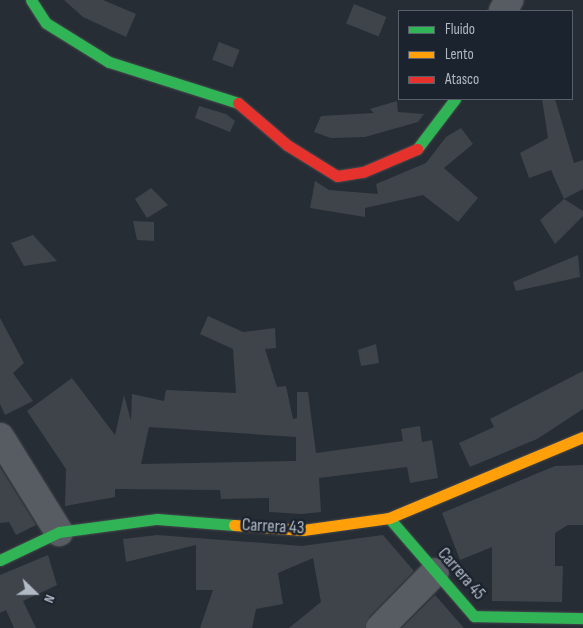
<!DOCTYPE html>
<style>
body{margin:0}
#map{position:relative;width:583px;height:628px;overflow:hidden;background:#272d34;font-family:"Sofia Sans Condensed",sans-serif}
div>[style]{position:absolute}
.building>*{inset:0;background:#3f444a;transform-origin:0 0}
.roads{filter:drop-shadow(0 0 1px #45494f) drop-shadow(0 0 1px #45494f)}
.street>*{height:28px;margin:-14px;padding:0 14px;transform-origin:14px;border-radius:14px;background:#575b62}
.fast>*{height:11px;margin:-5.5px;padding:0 5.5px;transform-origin:5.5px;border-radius:5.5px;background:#30b455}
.slow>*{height:11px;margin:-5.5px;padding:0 5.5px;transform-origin:5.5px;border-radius:5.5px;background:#ff9f0a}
.jam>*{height:11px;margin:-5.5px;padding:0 5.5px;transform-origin:5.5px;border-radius:5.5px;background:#e5322d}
span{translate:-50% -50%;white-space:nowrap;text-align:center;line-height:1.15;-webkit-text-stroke:5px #1b232e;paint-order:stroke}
.street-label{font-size:18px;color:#b1b9c5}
.legend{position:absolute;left:398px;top:10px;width:175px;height:90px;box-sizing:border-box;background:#1b232e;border:1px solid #575f6a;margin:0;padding:6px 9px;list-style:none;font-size:15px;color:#b1b9c5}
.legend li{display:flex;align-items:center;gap:10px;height:25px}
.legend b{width:25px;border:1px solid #575f6a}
.north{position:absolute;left:10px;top:568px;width:50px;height:50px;-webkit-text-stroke:4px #1b232e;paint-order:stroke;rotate:112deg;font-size:14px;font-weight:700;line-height:20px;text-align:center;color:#b1b9c5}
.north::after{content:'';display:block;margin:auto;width:18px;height:22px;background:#b1b9c5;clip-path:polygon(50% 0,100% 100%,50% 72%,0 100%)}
</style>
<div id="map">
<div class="building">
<i style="clip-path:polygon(64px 0,103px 0,136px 14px,126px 37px,83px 17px)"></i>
<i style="left:354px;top:4px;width:35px;height:21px;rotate:22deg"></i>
<i style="left:219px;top:42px;width:22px;height:19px;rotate:21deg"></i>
<i style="clip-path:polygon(542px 99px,555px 99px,574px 163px,583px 160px,583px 189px,564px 199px,551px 170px,529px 178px,520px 153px,548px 138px)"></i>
<i style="clip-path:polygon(397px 101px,398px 112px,424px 114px,418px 122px,365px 137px,331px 138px,314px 132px,321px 116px,374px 113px,370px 109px)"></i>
<i style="clip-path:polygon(199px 106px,226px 114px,235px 121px,230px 132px,195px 118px)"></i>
<i style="clip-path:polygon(461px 128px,473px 144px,444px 168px,478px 198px,458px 222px,423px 195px,365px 208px,365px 217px,310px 208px,315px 181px,329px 190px,378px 194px,376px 184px,426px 163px,446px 137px)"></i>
<i style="clip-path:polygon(151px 188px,168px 205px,147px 218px,135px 199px)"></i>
<i style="clip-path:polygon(564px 199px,583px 211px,583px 216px,555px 244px,540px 220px)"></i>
<i style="clip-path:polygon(133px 221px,154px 222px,154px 241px,137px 240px)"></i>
<i style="clip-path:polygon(33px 235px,57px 261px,24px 266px,11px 243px)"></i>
<i style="clip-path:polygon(578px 255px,580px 277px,516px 291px,513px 282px)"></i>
<i style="clip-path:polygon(evenodd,208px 316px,243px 332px,275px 328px,276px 348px,265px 349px,277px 387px,286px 386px,293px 419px,297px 418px,297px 392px,308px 392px,316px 453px,403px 441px,401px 429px,420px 426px,422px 442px,432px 440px,438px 478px,410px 483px,407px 467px,319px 478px,321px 512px,302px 514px,269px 512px,269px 498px,221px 499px,220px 490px,115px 489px,115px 497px,65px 506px,66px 469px,27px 411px,72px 378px,115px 435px,124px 395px,131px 421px,132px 394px,164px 401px,166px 390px,236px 393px,233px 349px,200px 334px,208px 316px,149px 427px,296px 437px,296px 461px,141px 464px,149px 427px)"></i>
<i style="clip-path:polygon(0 318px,24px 363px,13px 373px,33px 401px,5px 415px,0 404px)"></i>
<i style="clip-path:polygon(376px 344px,379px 363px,361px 366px,358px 350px)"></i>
<i style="clip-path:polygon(583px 371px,583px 409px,537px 439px,470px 467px,459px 443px,494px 427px,490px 419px)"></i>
<i style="clip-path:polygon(583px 465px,583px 525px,568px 525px,555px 533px,555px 566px,563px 566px,562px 602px,492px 601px,492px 547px,460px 560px,442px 513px,555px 466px)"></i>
<i style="clip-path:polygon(0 467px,36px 525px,16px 535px,9px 522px,0 523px)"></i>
<i style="clip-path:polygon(157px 535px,302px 546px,383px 535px,414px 571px,369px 617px,365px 628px,289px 628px,321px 602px,313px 558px,278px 573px,283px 604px,256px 609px,252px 628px,200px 628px,213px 590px,196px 590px,196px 545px,126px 562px,123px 539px)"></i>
<i style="clip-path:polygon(48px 555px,57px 585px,23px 601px,36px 628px,14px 628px,6px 610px,0 613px,0 575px)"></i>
<i style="clip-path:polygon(435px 595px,464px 628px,402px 628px)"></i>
</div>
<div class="roads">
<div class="street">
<i style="left:503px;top:11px;width:13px;rotate:-61deg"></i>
<i style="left:0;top:437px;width:112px;rotate:58.2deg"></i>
<i style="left:380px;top:628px;width:78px;rotate:-45.5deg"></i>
</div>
<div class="fast">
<i style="left:31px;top:0;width:27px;rotate:57deg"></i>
<i style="left:46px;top:23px;width:74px;rotate:31.8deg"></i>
<i style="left:109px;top:62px;width:135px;rotate:17.6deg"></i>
<i style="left:417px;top:149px;width:63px;rotate:-52.8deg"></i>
<i style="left:389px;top:518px;width:130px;rotate:49.1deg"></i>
<i style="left:474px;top:616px;width:109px;rotate:1.1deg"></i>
<i style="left:0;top:560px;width:65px;rotate:-25.4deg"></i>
<i style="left:59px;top:532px;width:99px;rotate:-7.6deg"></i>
<i style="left:157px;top:519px;width:77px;rotate:4.5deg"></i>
</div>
<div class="slow">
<i style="left:234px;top:525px;width:69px;rotate:4.1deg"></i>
<i style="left:303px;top:530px;width:87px;rotate:-7.9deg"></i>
<i style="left:389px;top:518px;width:210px;rotate:-22.7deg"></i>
</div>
<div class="jam">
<i style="left:238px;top:103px;width:65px;rotate:40.6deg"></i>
<i style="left:287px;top:145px;width:59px;rotate:31.8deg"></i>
<i style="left:337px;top:176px;width:26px;rotate:-9deg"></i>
<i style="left:363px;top:172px;width:59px;rotate:-23.1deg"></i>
</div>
</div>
<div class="street-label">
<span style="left:273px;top:527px;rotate:3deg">Carrera 43</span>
<span style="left:461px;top:574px;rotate:49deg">Carrera 45</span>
</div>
<ul class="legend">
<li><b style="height:6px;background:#30b455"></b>Fluido</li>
<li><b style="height:6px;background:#ff9f0a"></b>Lento</li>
<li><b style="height:6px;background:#e5322d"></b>Atasco</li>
</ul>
<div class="north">N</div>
</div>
